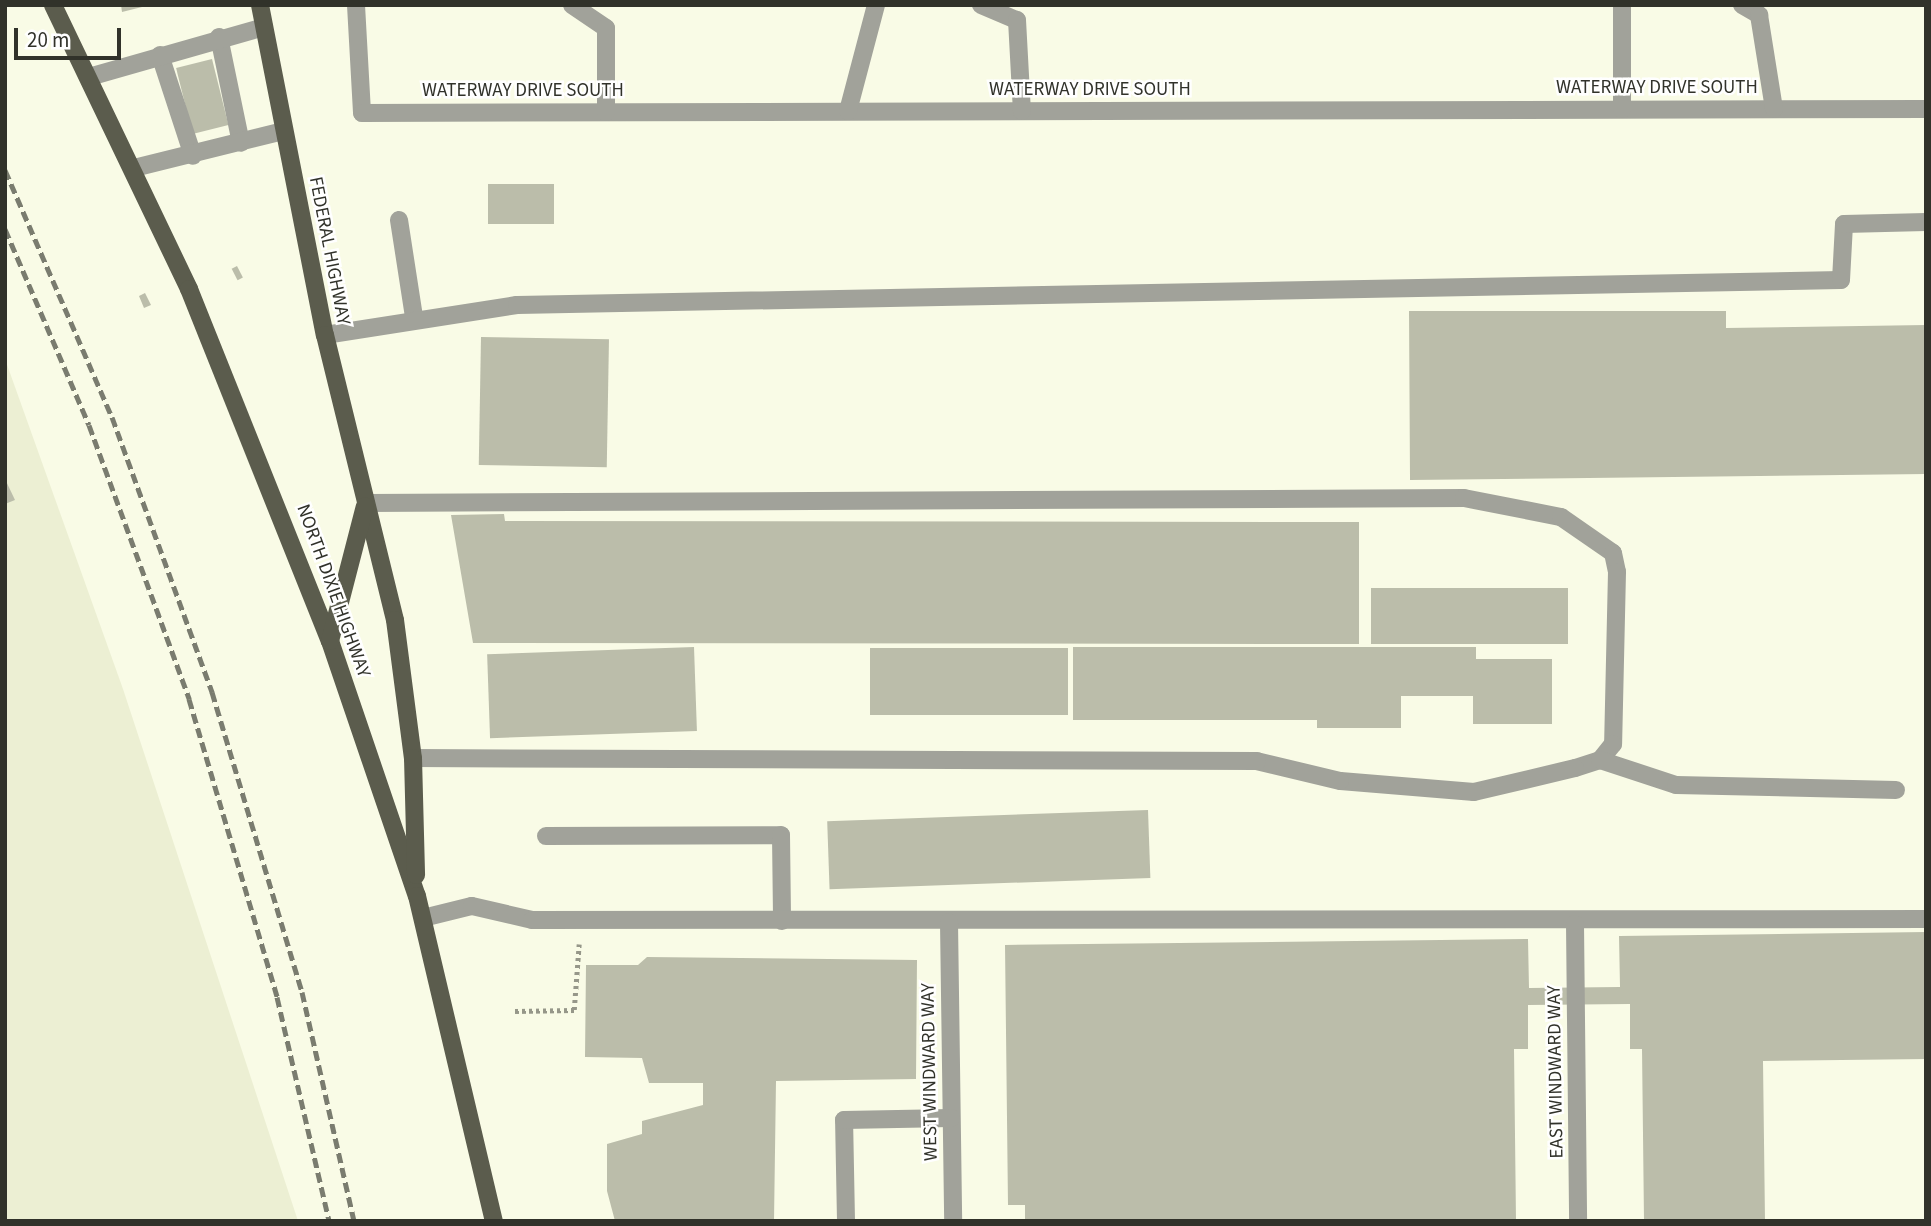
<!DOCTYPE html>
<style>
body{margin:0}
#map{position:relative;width:1931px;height:1226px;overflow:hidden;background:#f9fbe6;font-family:"Source Sans 3",sans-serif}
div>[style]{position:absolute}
.built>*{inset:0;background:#ecefd3}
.building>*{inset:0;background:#bbbdaa;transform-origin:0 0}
.path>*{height:4.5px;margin-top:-2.25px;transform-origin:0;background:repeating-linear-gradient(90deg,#969789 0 3.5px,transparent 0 7px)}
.minor>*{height:18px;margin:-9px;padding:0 9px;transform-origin:9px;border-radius:9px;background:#a1a29a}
.major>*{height:18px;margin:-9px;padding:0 9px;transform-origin:9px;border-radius:9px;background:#5b5c4d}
.rail>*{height:5px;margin-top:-2.5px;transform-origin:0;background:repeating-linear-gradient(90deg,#7a7c6f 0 10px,transparent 0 15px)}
span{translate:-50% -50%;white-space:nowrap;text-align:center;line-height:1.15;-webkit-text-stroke:5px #fff;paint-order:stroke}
.street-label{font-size:19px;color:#31322a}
.frame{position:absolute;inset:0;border:7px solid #31322a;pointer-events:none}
.scale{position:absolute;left:14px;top:28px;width:107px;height:32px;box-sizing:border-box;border:4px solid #31322a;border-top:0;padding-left:9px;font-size:21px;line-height:24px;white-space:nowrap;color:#31322a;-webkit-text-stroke:5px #fff;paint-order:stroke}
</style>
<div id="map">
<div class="built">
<i style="clip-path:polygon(5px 359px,123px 689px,298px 1221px,5px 1221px)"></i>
</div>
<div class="building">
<i style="clip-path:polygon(121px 5px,146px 5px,146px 6px,122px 12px)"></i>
<i style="left:212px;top:59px;width:68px;height:37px;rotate:76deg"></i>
<i style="left:488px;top:184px;width:66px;height:40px"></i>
<i style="left:237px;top:266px;width:13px;height:6px;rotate:63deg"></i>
<i style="clip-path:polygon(145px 293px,151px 305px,144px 308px,139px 296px)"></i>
<i style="clip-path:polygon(1409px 311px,1726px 311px,1726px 328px,1926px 325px,1926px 474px,1410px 480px)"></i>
<i style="left:481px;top:337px;width:128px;height:128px;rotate:1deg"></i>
<i style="clip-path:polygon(5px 479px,15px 500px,5px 504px)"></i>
<i style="clip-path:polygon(504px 514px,505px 521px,1359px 522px,1359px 644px,473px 643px,451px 515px)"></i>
<i style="left:1371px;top:588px;width:197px;height:56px"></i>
<i style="left:694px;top:647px;width:84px;height:207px;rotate:88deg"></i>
<i style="clip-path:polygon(1073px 647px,1476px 647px,1476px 659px,1552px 659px,1552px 724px,1473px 724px,1473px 696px,1401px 696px,1401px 728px,1317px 728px,1317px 720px,1073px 720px)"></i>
<i style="left:870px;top:648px;width:198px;height:67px"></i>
<i style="left:1148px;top:810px;width:68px;height:321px;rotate:88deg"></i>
<i style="clip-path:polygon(1926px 932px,1926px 1059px,1763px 1061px,1765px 1221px,1644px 1221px,1642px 1049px,1630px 1049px,1630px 1004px,1528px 1005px,1528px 1049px,1514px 1049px,1516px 1221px,1025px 1221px,1025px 1205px,1008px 1205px,1005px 945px,1528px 939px,1529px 988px,1620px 987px,1619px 936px)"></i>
<i style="clip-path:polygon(647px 957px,917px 960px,916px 1079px,776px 1081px,774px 1221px,615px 1221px,607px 1191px,607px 1144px,642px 1134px,642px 1121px,703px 1105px,703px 1083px,649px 1083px,642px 1058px,585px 1057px,586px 965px,638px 965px)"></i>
</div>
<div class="path">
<i style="left:515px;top:1011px;width:59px;rotate:-1deg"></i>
<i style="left:574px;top:1010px;width:66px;rotate:-85.7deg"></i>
</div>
<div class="minor">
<i style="left:356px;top:5px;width:108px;rotate:86.8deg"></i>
<i style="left:362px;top:113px;width:1564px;rotate:-0.15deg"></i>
<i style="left:572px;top:5px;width:41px;rotate:34.1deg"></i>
<i style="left:606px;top:28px;width:84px;rotate:90deg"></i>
<i style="left:981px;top:5px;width:39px;rotate:23deg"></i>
<i style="left:1017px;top:20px;width:91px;rotate:86.9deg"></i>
<i style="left:1742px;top:5px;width:20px;rotate:30deg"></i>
<i style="left:1759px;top:15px;width:95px;rotate:80.9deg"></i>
<i style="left:219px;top:37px;width:108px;rotate:78.3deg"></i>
<i style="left:160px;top:55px;width:106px;rotate:71.9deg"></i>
<i style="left:89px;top:77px;width:182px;rotate:-15.9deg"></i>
<i style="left:1622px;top:109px;width:104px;rotate:-90deg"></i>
<i style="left:848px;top:111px;width:110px;rotate:-75.2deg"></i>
<i style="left:134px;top:168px;width:154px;rotate:-13.9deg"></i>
<i style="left:399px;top:220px;width:98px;rotate:81.2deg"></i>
<i style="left:325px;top:335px;width:194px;rotate:-8.9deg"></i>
<i style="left:517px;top:305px;width:1324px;rotate:-1.08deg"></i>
<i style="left:1841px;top:280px;width:56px;rotate:-86.9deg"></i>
<i style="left:1844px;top:224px;width:82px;rotate:-1.4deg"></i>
<i style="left:366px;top:503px;width:1098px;rotate:-0.26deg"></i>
<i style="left:1464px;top:498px;width:99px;rotate:11.1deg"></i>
<i style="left:1561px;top:517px;width:63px;rotate:34.7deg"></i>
<i style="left:1613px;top:553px;width:19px;rotate:78deg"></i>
<i style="left:1617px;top:572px;width:172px;rotate:91.3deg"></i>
<i style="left:1613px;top:744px;width:21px;rotate:129deg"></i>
<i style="left:1600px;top:760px;width:26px;rotate:162deg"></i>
<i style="left:1575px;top:768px;width:104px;rotate:166.6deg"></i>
<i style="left:1474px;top:792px;width:134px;rotate:-175.3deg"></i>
<i style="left:1340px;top:781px;width:85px;rotate:-166.5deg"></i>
<i style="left:1257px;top:761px;width:844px;rotate:-179.8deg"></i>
<i style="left:1600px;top:760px;width:80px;rotate:18.2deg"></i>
<i style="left:1676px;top:785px;width:220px;rotate:1.3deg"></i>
<i style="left:546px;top:836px;width:235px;rotate:-0.2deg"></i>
<i style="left:781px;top:835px;width:86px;rotate:89.3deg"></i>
<i style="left:423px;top:918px;width:50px;rotate:-13.8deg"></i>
<i style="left:472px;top:906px;width:62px;rotate:13.1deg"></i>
<i style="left:532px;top:920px;width:1394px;rotate:-0.04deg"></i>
<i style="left:949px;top:922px;width:299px;rotate:89.2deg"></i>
<i style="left:1575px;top:924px;width:297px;rotate:89.4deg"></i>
<i style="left:846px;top:1221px;width:101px;rotate:-91.1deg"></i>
<i style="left:844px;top:1120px;width:107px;rotate:-1.1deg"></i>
</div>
<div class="major">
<i style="left:53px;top:5px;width:315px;rotate:64.4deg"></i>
<i style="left:189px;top:289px;width:379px;rotate:68.2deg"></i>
<i style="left:330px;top:641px;width:269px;rotate:71.2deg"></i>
<i style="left:417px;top:896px;width:334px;rotate:76.7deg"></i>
<i style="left:260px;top:5px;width:336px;rotate:78.9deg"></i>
<i style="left:325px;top:335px;width:293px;rotate:76.2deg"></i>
<i style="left:395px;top:620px;width:139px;rotate:82.6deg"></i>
<i style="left:413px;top:758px;width:117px;rotate:88.5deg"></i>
<i style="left:330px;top:641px;width:139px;rotate:-75.5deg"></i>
</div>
<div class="rail">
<i style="left:5px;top:170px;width:269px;rotate:66.6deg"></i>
<i style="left:112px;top:417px;width:293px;rotate:70deg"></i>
<i style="left:212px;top:692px;width:313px;rotate:73.3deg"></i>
<i style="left:302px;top:992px;width:235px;rotate:77.2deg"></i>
<i style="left:5px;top:229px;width:213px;rotate:66.8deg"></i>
<i style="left:89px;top:425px;width:292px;rotate:69.9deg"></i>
<i style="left:189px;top:699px;width:311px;rotate:73.5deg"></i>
<i style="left:277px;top:997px;width:230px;rotate:76.9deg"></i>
</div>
<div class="street-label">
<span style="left:1657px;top:88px">WATERWAY DRIVE SOUTH</span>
<span style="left:1090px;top:90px">WATERWAY DRIVE SOUTH</span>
<span style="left:523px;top:91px">WATERWAY DRIVE SOUTH</span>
<span style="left:329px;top:251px;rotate:79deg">FEDERAL HIGHWAY</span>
<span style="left:333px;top:591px;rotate:70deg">NORTH DIXIE HIGHWAY</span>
<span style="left:930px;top:1072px;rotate:-91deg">WEST WINDWARD WAY</span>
<span style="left:1556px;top:1072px;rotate:-91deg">EAST WINDWARD WAY</span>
</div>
<div class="frame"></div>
<div class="scale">20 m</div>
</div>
